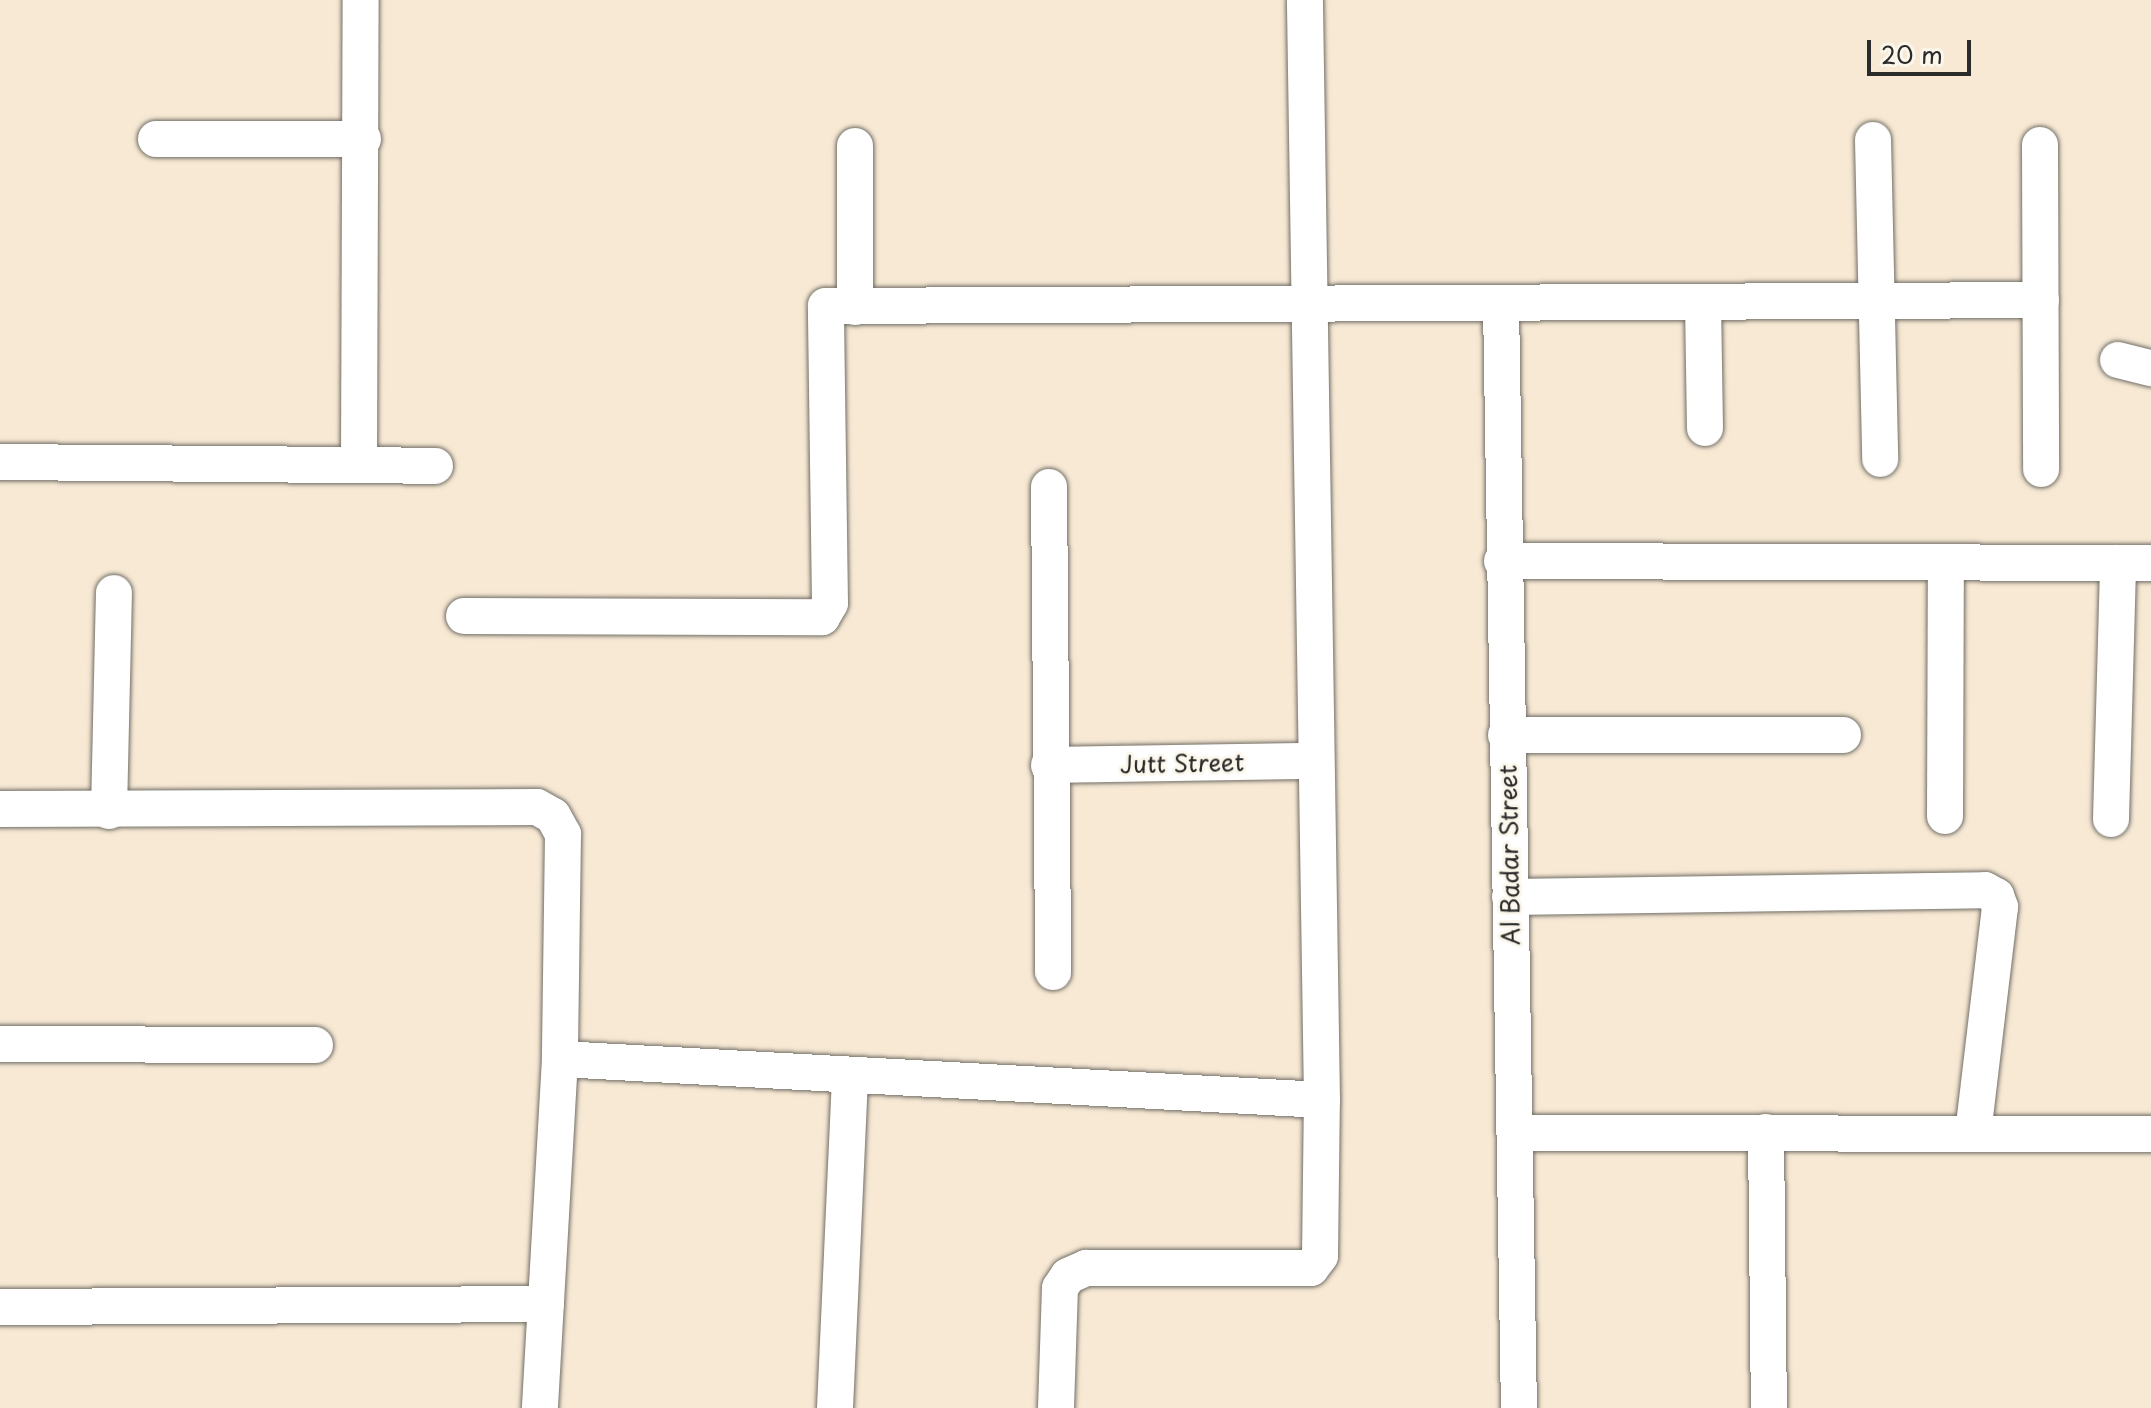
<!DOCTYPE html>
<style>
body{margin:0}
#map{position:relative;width:2151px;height:1408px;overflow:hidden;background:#f7e9d4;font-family:"Playpen Sans",sans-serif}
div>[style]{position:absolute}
.roads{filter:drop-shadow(0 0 2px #726e66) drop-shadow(0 0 2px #726e66)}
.minor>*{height:36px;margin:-18px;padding:0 18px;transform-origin:18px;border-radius:18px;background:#fff}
span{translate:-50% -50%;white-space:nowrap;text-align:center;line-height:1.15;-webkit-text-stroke:6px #fbf7ec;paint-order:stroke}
.street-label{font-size:24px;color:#2b2b2b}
.scale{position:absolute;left:1867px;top:40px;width:104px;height:36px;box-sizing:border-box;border:4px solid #2b2b2b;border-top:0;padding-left:10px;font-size:24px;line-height:28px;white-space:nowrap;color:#2b2b2b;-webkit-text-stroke:6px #fbf7ec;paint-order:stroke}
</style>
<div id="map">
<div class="roads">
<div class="minor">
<i style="left:156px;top:139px;width:207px"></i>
<i style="left:1873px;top:140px;width:319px;rotate:88.7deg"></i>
<i style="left:2040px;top:145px;width:324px;rotate:89.8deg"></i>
<i style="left:1703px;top:302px;width:126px;rotate:89.1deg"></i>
<i style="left:1501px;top:303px;width:1105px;rotate:89.07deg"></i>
<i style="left:855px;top:307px;width:161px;rotate:-90deg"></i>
<i style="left:2118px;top:360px;width:34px;rotate:14deg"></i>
<i style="left:0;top:462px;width:435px;rotate:0.5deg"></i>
<i style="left:359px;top:464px;width:464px;rotate:-89.8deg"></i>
<i style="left:1049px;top:487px;width:485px;rotate:89.5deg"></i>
<i style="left:1502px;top:561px;width:649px;rotate:0.18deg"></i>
<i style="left:464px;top:616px;width:358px;rotate:0.2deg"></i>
<i style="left:822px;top:617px;width:16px;rotate:-60deg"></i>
<i style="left:830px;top:603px;width:297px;rotate:-90.8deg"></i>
<i style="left:826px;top:306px;width:1215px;rotate:-0.28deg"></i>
<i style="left:1506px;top:735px;width:337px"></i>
<i style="left:1049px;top:765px;width:266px;rotate:-0.9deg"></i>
<i style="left:0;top:809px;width:537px;rotate:-0.21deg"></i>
<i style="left:537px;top:807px;width:18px;rotate:29deg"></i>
<i style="left:553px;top:816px;width:21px;rotate:61deg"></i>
<i style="left:563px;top:834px;width:225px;rotate:90.8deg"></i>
<i style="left:560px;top:1059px;width:350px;rotate:93.3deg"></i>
<i style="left:109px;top:811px;width:218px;rotate:-88.7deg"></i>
<i style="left:1945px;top:816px;width:254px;rotate:-89.8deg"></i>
<i style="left:2111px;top:819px;width:256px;rotate:-88.4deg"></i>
<i style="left:1510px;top:897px;width:475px;rotate:-0.8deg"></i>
<i style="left:1985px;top:890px;width:13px;rotate:29deg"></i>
<i style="left:1996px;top:896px;width:12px;rotate:70deg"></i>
<i style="left:2000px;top:907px;width:227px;rotate:96.8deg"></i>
<i style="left:0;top:1044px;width:315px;rotate:0.2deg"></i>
<i style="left:560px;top:1059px;width:763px;rotate:3.08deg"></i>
<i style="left:1766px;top:1132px;width:276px;rotate:89.4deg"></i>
<i style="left:1515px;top:1133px;width:636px;rotate:0.09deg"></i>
<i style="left:0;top:1307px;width:546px;rotate:-0.31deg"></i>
<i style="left:835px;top:1408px;width:333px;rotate:-87.4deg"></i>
<i style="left:1056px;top:1408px;width:120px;rotate:-88.1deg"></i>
<i style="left:1060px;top:1288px;width:14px;rotate:-56deg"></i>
<i style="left:1068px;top:1276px;width:20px;rotate:-24deg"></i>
<i style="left:1086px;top:1268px;width:225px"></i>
<i style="left:1311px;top:1268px;width:15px;rotate:-53deg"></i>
<i style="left:1320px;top:1256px;width:156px;rotate:-89.3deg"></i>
<i style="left:1322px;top:1100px;width:1100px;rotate:-90.89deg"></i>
</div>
</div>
<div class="street-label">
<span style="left:1182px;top:763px;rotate:-1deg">Jutt Street</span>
<span style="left:1509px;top:855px;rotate:-91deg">Al Badar Street</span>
</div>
<div class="scale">20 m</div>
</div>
